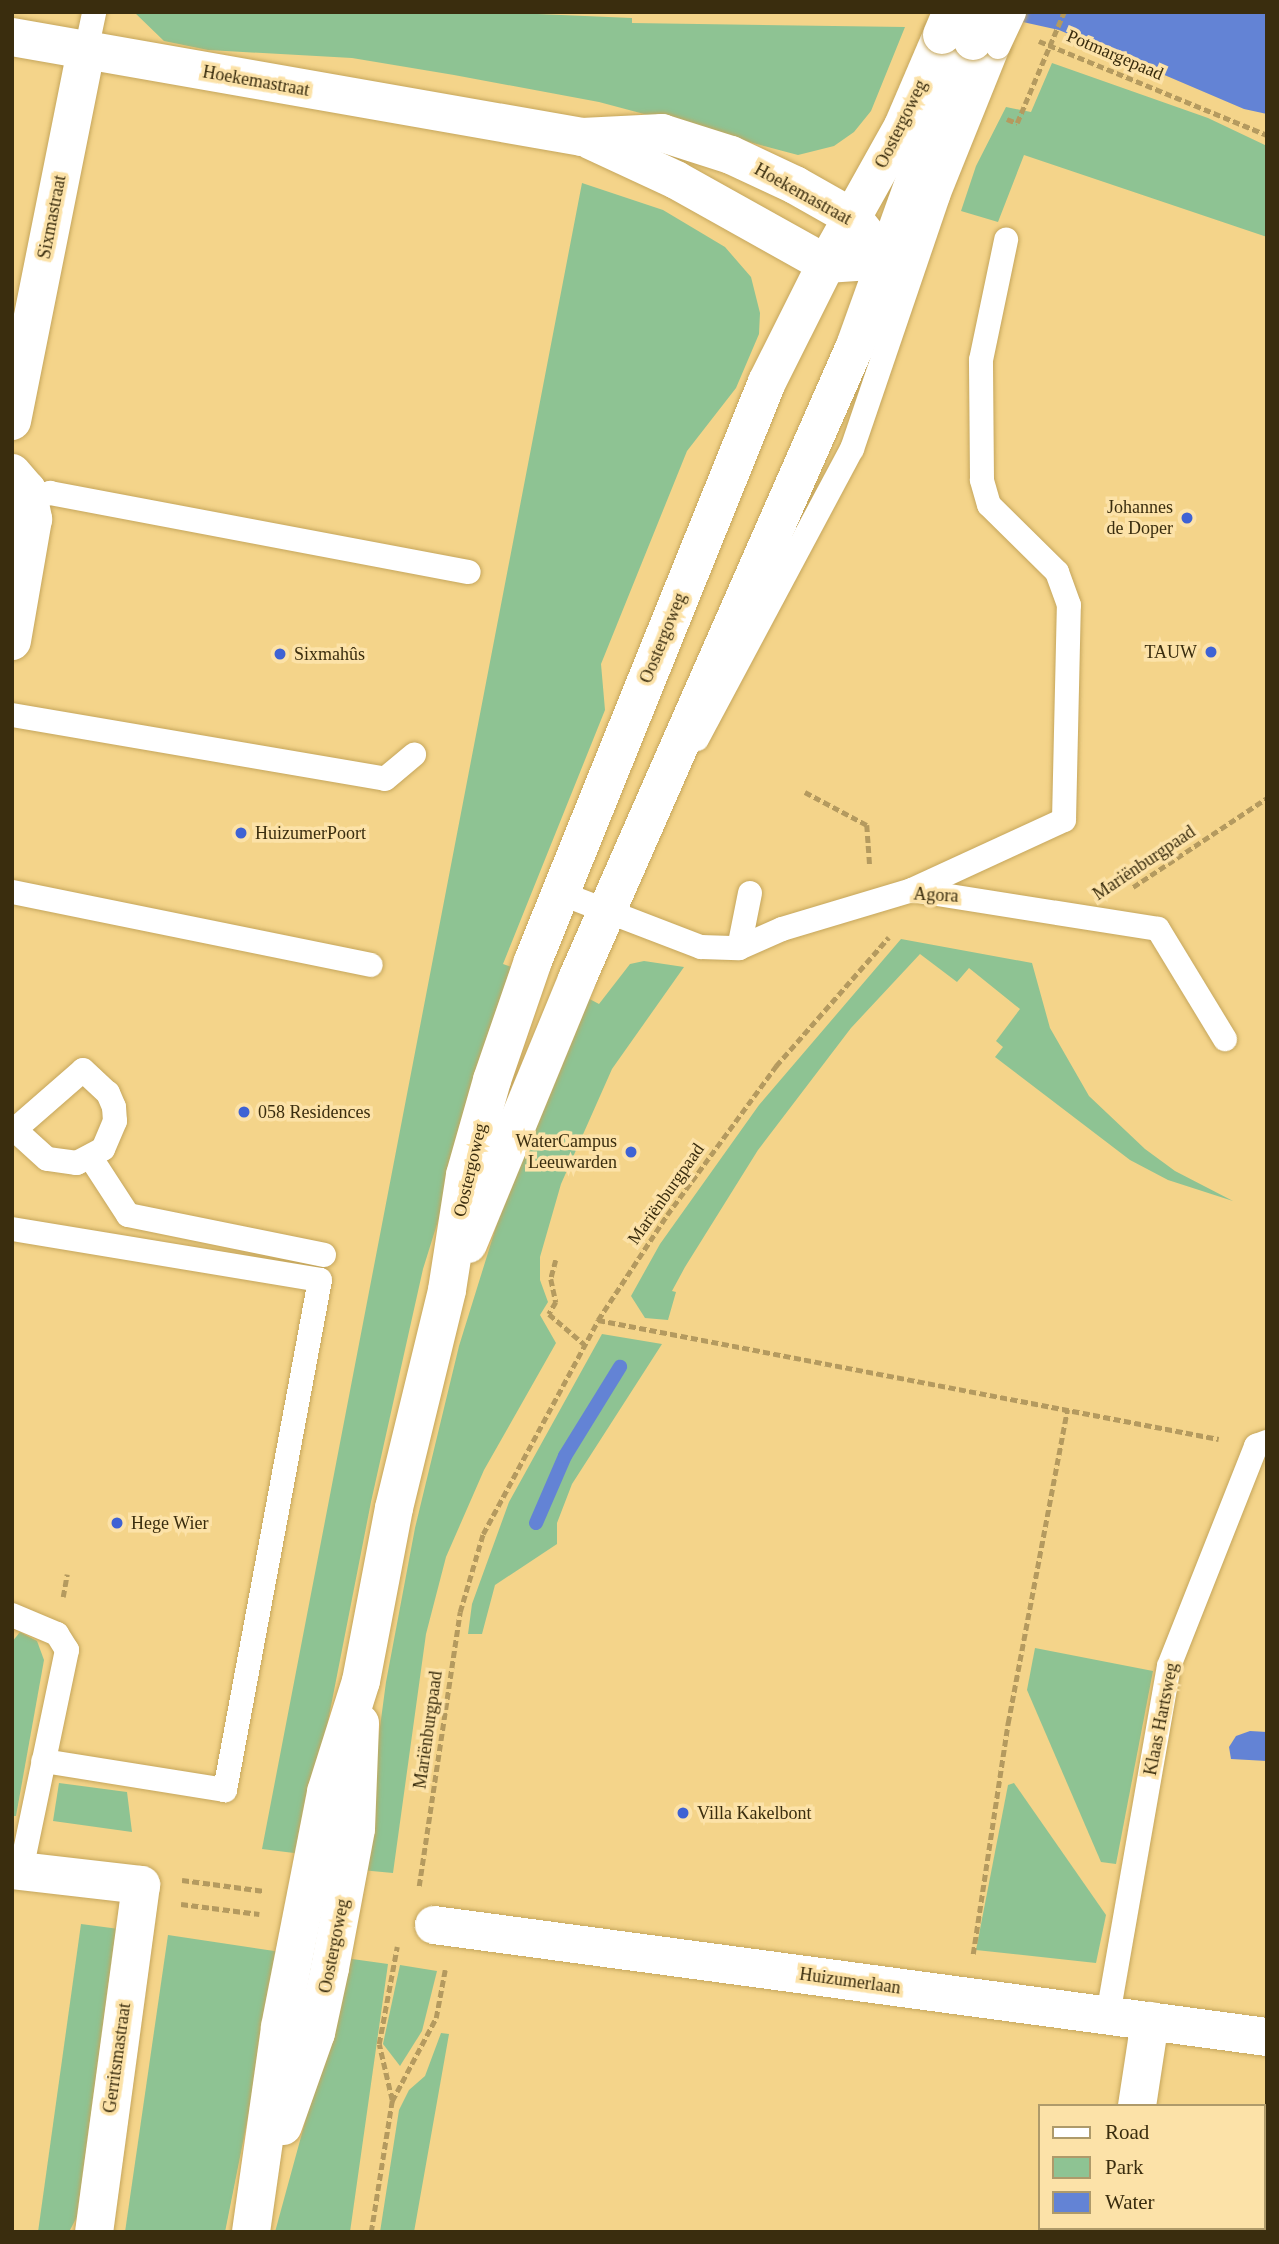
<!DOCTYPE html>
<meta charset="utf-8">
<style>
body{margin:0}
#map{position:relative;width:1279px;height:2244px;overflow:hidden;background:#f4d48a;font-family:"Times New Roman",serif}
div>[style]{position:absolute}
.green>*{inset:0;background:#8ec393}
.water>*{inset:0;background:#6383d5}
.stream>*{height:14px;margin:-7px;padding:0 7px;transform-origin:7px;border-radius:7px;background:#6383d5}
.path>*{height:4.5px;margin-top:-2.25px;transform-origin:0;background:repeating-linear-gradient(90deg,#b49a5f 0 7px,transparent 0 10.5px)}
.roads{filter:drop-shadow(0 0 2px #c5a65c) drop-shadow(0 0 2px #c5a65c)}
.lane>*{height:24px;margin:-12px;padding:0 12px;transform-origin:12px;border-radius:12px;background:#fff}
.street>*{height:38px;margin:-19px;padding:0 19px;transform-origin:19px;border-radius:19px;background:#fff}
.secondary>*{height:38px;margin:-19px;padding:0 19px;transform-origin:19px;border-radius:19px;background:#fff}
.path-bridge>*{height:4.5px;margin-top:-2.25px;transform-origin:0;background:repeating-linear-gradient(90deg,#b49a5f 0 7px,transparent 0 10.5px)}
.bridges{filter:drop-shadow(0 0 2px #c5a65c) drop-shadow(0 0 2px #c5a65c)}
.lane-bridge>*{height:24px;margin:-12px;padding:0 12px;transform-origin:12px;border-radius:12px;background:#fff}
.secondary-bridge>*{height:38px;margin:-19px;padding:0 19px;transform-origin:19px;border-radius:19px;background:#fff}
.dots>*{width:19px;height:19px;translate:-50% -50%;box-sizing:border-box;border:4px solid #fce2a8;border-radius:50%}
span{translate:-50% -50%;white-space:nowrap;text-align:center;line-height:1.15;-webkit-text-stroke:7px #fce2a8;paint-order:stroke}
.street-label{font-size:18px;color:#3a2d0e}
.poi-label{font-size:18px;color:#3a2d0e}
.right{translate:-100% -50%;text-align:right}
.left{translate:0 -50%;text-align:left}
.frame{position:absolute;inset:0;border:14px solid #3a2d0e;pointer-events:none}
.legend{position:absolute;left:1038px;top:2104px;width:228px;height:126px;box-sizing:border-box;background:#fce2a8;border:2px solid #ae9a6a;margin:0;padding:9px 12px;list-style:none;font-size:21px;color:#3a2d0e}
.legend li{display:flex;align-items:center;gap:14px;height:35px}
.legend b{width:35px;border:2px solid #ae9a6a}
</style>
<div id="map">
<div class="green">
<i style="clip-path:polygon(134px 12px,490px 12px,632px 18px,632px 23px,905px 27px,871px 111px,854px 132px,834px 146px,798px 155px,599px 102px,454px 75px,352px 58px,208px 50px,164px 41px)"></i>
<i style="clip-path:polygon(1052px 63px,1208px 118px,1267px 146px,1267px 237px,1024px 155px,998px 222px,961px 211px,976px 166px,1006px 107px,1031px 112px)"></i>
<i style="clip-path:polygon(582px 183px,663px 210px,725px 247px,751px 277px,760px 313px,759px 334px,736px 388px,687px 451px,601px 664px,605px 710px,503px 964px,517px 969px,423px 1269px,371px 1502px,302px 1854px,262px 1849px)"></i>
<i style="clip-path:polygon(901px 939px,1032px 963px,1050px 1028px,1089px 1096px,1145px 1149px,1175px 1171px,1233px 1201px,1168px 1180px,1130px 1160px,995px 1057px,1003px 1047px,996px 1041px,1020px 1009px,969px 968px,957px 982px,920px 954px,851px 1028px,758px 1150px,685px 1267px,672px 1291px,676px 1292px,668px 1320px,645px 1318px,631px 1296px,660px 1244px,759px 1105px)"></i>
<i style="clip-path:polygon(644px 961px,684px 967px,612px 1069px,561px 1184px,540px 1257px,540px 1280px,548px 1302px,540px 1315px,556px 1343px,484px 1470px,446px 1557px,426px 1634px,393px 1873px,361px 1870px,386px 1682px,415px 1528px,459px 1346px,505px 1198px,582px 995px,599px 1004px,630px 964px)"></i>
<i style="clip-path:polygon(602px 1334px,662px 1344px,572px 1484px,557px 1523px,557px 1544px,495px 1585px,482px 1634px,468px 1634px,472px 1604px,509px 1502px)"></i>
<i style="clip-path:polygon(20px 1632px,37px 1641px,44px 1660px,16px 1816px,12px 1816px,12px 1642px)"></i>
<i style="clip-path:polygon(1035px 1648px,1153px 1671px,1116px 1864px,1101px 1862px,1027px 1690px)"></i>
<i style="clip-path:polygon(59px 1783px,127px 1792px,132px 1832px,53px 1821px)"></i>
<i style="clip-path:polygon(1014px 1783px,1106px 1915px,1096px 1963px,976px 1950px,1008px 1785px)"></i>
<i style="clip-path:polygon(81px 1924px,119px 1929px,79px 2213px,69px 2232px,38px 2232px)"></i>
<i style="clip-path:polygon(168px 1935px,281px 1952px,225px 2232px,125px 2232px)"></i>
<i style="clip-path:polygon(345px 1958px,388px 1964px,350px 2232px,275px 2232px,325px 2049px)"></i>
<i style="clip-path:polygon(400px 1965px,437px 1971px,422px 2031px,400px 2066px,383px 2044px)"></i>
<i style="clip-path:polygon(441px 2033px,449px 2034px,414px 2232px,380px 2232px,399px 2110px,409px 2090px,425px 2076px)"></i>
</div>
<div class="water">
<i style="clip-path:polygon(977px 12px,1267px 12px,1267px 114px,1244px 109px,1059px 30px)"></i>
<i style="clip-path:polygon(1250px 1731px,1267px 1732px,1267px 1761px,1231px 1759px,1229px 1747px,1236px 1736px)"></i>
</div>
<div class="stream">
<i style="left:536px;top:1523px;width:73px;rotate:-66.6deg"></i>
<i style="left:565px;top:1456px;width:105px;rotate:-58.3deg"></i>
</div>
<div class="path">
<i style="left:1039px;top:41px;width:247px;rotate:22.4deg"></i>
<i style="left:1007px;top:119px;width:11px;rotate:22deg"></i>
<i style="left:1017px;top:123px;width:21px;rotate:-67deg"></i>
<i style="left:805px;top:792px;width:70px;rotate:28deg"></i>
<i style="left:867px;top:825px;width:39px;rotate:86deg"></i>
<i style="left:1133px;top:887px;width:161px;rotate:-33.6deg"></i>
<i style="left:556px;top:1260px;width:20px;rotate:105deg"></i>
<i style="left:551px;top:1279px;width:24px;rotate:78deg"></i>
<i style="left:556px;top:1302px;width:14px;rotate:120deg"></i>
<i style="left:549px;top:1314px;width:46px;rotate:40.6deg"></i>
<i style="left:598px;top:1320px;width:632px;rotate:10.85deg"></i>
<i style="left:63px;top:1597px;width:23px;rotate:-80deg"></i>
<i style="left:182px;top:1880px;width:83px;rotate:7.6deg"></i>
<i style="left:419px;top:1886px;width:277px;rotate:-81.5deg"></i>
<i style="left:460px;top:1612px;width:81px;rotate:-73.6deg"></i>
<i style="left:483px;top:1534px;width:243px;rotate:-61.7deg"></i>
<i style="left:598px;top:1320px;width:126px;rotate:-56.7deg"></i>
<i style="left:667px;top:1215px;width:185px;rotate:-53.8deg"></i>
<i style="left:776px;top:1066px;width:171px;rotate:-48.8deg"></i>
<i style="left:181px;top:1904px;width:79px;rotate:7.3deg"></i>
<i style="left:973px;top:1954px;width:234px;rotate:-81.4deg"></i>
<i style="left:1008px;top:1723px;width:319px;rotate:-79.3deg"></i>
<i style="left:392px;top:2100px;width:57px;rotate:-103.1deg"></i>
<i style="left:379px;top:2044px;width:99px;rotate:-79.5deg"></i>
<i style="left:371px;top:2232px;width:133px;rotate:-80.9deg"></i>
<i style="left:392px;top:2101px;width:94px;rotate:-62.1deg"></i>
<i style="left:436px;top:2018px;width:49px;rotate:-79.4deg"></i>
</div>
<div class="roads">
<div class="lane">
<i style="left:86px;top:51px;width:40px;rotate:-78deg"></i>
<i style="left:30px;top:499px;width:21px;rotate:-17deg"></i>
<i style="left:50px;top:493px;width:426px;rotate:10.7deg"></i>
<i style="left:12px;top:715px;width:378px;rotate:9.7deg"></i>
<i style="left:385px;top:779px;width:38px;rotate:-40deg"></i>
<i style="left:697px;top:739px;width:329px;rotate:-61.9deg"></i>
<i style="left:852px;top:449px;width:267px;rotate:-71.2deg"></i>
<i style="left:938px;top:196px;width:161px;rotate:-68.1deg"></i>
<i style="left:912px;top:890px;width:167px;rotate:-24.7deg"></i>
<i style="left:1064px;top:820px;width:215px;rotate:-88.7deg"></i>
<i style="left:1069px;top:605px;width:35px;rotate:-110deg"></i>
<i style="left:1057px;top:572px;width:95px;rotate:-135.4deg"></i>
<i style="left:989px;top:505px;width:26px;rotate:-106deg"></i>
<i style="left:982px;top:480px;width:120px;rotate:-90.5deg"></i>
<i style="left:981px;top:360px;width:123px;rotate:-78.2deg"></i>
<i style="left:12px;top:892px;width:366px;rotate:11.5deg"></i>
<i style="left:560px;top:893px;width:151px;rotate:21deg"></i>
<i style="left:701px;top:947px;width:38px;rotate:2deg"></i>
<i style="left:739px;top:948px;width:47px;rotate:-23.8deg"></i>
<i style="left:782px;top:929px;width:136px;rotate:-16.7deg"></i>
<i style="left:912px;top:890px;width:249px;rotate:9deg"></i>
<i style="left:1158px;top:929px;width:129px;rotate:58.7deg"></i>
<i style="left:739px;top:948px;width:56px;rotate:-78.7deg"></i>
<i style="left:12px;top:1132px;width:94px;rotate:-41.1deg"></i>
<i style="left:83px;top:1070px;width:34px;rotate:43deg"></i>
<i style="left:108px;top:1093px;width:15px;rotate:67deg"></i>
<i style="left:114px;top:1107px;width:14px;rotate:86deg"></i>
<i style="left:115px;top:1121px;width:30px;rotate:113deg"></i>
<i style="left:103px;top:1149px;width:30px;rotate:152deg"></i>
<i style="left:77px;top:1163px;width:30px;rotate:-172deg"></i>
<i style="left:47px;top:1159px;width:43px;rotate:-137.8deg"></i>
<i style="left:91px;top:1158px;width:68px;rotate:57deg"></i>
<i style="left:128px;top:1215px;width:200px;rotate:11.5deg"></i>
<i style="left:12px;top:1229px;width:312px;rotate:9.4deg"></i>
<i style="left:320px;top:1280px;width:519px;rotate:100.55deg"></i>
<i style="left:225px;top:1790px;width:184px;rotate:-170.9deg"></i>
<i style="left:12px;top:1615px;width:49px;rotate:22.9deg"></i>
<i style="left:57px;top:1634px;width:19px;rotate:58deg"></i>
<i style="left:67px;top:1650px;width:226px;rotate:101.8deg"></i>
<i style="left:1108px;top:2015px;width:354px;rotate:-80.1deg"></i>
<i style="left:1169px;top:1666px;width:237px;rotate:-68.4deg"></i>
<i style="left:1256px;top:1446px;width:12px;rotate:-20deg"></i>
</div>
<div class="street">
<i style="left:12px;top:37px;width:579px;rotate:9.95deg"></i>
<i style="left:582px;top:137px;width:80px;rotate:-2.9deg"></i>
<i style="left:662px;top:133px;width:72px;rotate:17.7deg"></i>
<i style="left:731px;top:155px;width:71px;rotate:25.1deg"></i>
<i style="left:795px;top:185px;width:67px;rotate:29.6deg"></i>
<i style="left:853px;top:218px;width:53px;rotate:51.8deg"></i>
<i style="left:590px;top:140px;width:95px;rotate:24.9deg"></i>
<i style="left:676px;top:180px;width:172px;rotate:29.2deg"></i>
<i style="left:826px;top:264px;width:60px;rotate:-3.8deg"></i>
<i style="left:12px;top:421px;width:377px;rotate:-78.7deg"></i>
<i style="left:12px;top:473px;width:23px;rotate:49deg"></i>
<i style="left:27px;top:490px;width:30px;rotate:78deg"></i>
<i style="left:33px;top:519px;width:124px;rotate:99.8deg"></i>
<i style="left:12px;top:1870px;width:130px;rotate:6.6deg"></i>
<i style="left:141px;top:1885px;width:350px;rotate:97.7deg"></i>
<i style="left:434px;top:1925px;width:840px;rotate:7.66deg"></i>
<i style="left:1137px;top:2106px;width:86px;rotate:-81.3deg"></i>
<i style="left:1117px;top:2232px;width:4px;rotate:-76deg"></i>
</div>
<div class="secondary">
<i style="left:468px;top:1244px;width:287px;rotate:-67.6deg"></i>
<i style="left:577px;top:979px;width:691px;rotate:-66.29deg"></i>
<i style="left:855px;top:346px;width:204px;rotate:-70.2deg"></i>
<i style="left:924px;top:154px;width:123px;rotate:-66.6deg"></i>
<i style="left:283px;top:2126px;width:99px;rotate:-70.5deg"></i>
<i style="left:316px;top:2033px;width:66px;rotate:-77.8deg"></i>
<i style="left:330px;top:1968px;width:141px;rotate:-79.4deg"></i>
<i style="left:356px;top:1829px;width:106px;rotate:-87.8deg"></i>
<i style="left:251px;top:2232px;width:207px;rotate:-81.9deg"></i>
<i style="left:280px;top:2027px;width:239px;rotate:-78.9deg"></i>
<i style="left:326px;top:1792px;width:116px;rotate:-72.5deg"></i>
<i style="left:361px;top:1681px;width:176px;rotate:-79.2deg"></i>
<i style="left:394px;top:1508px;width:224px;rotate:-76.3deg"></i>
<i style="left:447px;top:1290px;width:116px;rotate:-81.1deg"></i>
<i style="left:465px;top:1175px;width:99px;rotate:-74.1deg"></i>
<i style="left:492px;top:1080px;width:126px;rotate:-71deg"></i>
<i style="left:533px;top:961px;width:624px;rotate:-67.99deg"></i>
<i style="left:767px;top:382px;width:132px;rotate:-63.4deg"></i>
<i style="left:826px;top:264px;width:158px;rotate:-60.8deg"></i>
<i style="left:903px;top:126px;width:99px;rotate:-66.8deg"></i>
</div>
</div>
<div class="path-bridge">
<i style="left:1025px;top:104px;width:100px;rotate:-67deg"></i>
</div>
<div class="bridges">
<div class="lane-bridge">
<i style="left:998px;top:47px;width:38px;rotate:-65deg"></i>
</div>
<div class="secondary-bridge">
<i style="left:942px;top:35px;width:25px;rotate:-67deg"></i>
<i style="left:973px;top:41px;width:31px;rotate:-68deg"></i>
</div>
</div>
<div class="dots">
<i style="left:1187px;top:518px;background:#3e62d4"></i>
<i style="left:1211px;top:652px;background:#3e62d4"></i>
<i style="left:280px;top:654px;background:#3e62d4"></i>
<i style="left:241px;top:833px;background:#3e62d4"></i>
<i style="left:244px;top:1112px;background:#3e62d4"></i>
<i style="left:631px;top:1152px;background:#3e62d4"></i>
<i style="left:117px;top:1523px;background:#3e62d4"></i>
<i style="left:683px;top:1813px;background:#3e62d4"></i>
</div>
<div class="street-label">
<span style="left:1115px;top:55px;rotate:23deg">Potmargepaad</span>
<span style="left:256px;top:81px;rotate:10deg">Hoekemastraat</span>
<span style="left:901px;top:124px;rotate:-64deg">Oostergoweg</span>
<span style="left:803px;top:194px;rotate:29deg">Hoekemastraat</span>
<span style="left:52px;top:217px;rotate:-79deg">Sixmastraat</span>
<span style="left:663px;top:638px;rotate:-68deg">Oostergoweg</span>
<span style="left:1144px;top:863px;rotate:-34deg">Mariënburgpaad</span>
<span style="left:936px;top:895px;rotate:3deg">Agora</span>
<span style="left:470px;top:1170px;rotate:-77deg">Oostergoweg</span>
<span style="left:666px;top:1194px;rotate:-55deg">Mariënburgpaad</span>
<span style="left:1161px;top:1719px;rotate:-79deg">Klaas Hartsweg</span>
<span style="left:428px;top:1730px;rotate:-82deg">Mariënburgpaad</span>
<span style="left:334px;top:1946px;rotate:-79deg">Oostergoweg</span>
<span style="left:850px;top:1981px;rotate:8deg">Huizumerlaan</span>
<span style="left:117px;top:2058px;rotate:-82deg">Gerritsmastraat</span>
</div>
<div class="poi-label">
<span class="right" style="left:1173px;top:518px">Johannes<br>de Doper</span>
<span class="right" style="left:1197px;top:652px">TAUW</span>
<span class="left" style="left:294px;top:654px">Sixmahûs</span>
<span class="left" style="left:255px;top:833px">HuizumerPoort</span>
<span class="left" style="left:258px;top:1112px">058 Residences</span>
<span class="right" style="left:617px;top:1152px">WaterCampus<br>Leeuwarden</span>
<span class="left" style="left:131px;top:1523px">Hege Wier</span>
<span class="left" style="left:697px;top:1813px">Villa Kakelbont</span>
</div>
<div class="frame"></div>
<ul class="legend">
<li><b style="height:9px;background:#fff"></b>Road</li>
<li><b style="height:19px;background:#8ec393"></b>Park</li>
<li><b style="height:19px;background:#6383d5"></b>Water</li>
</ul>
</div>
